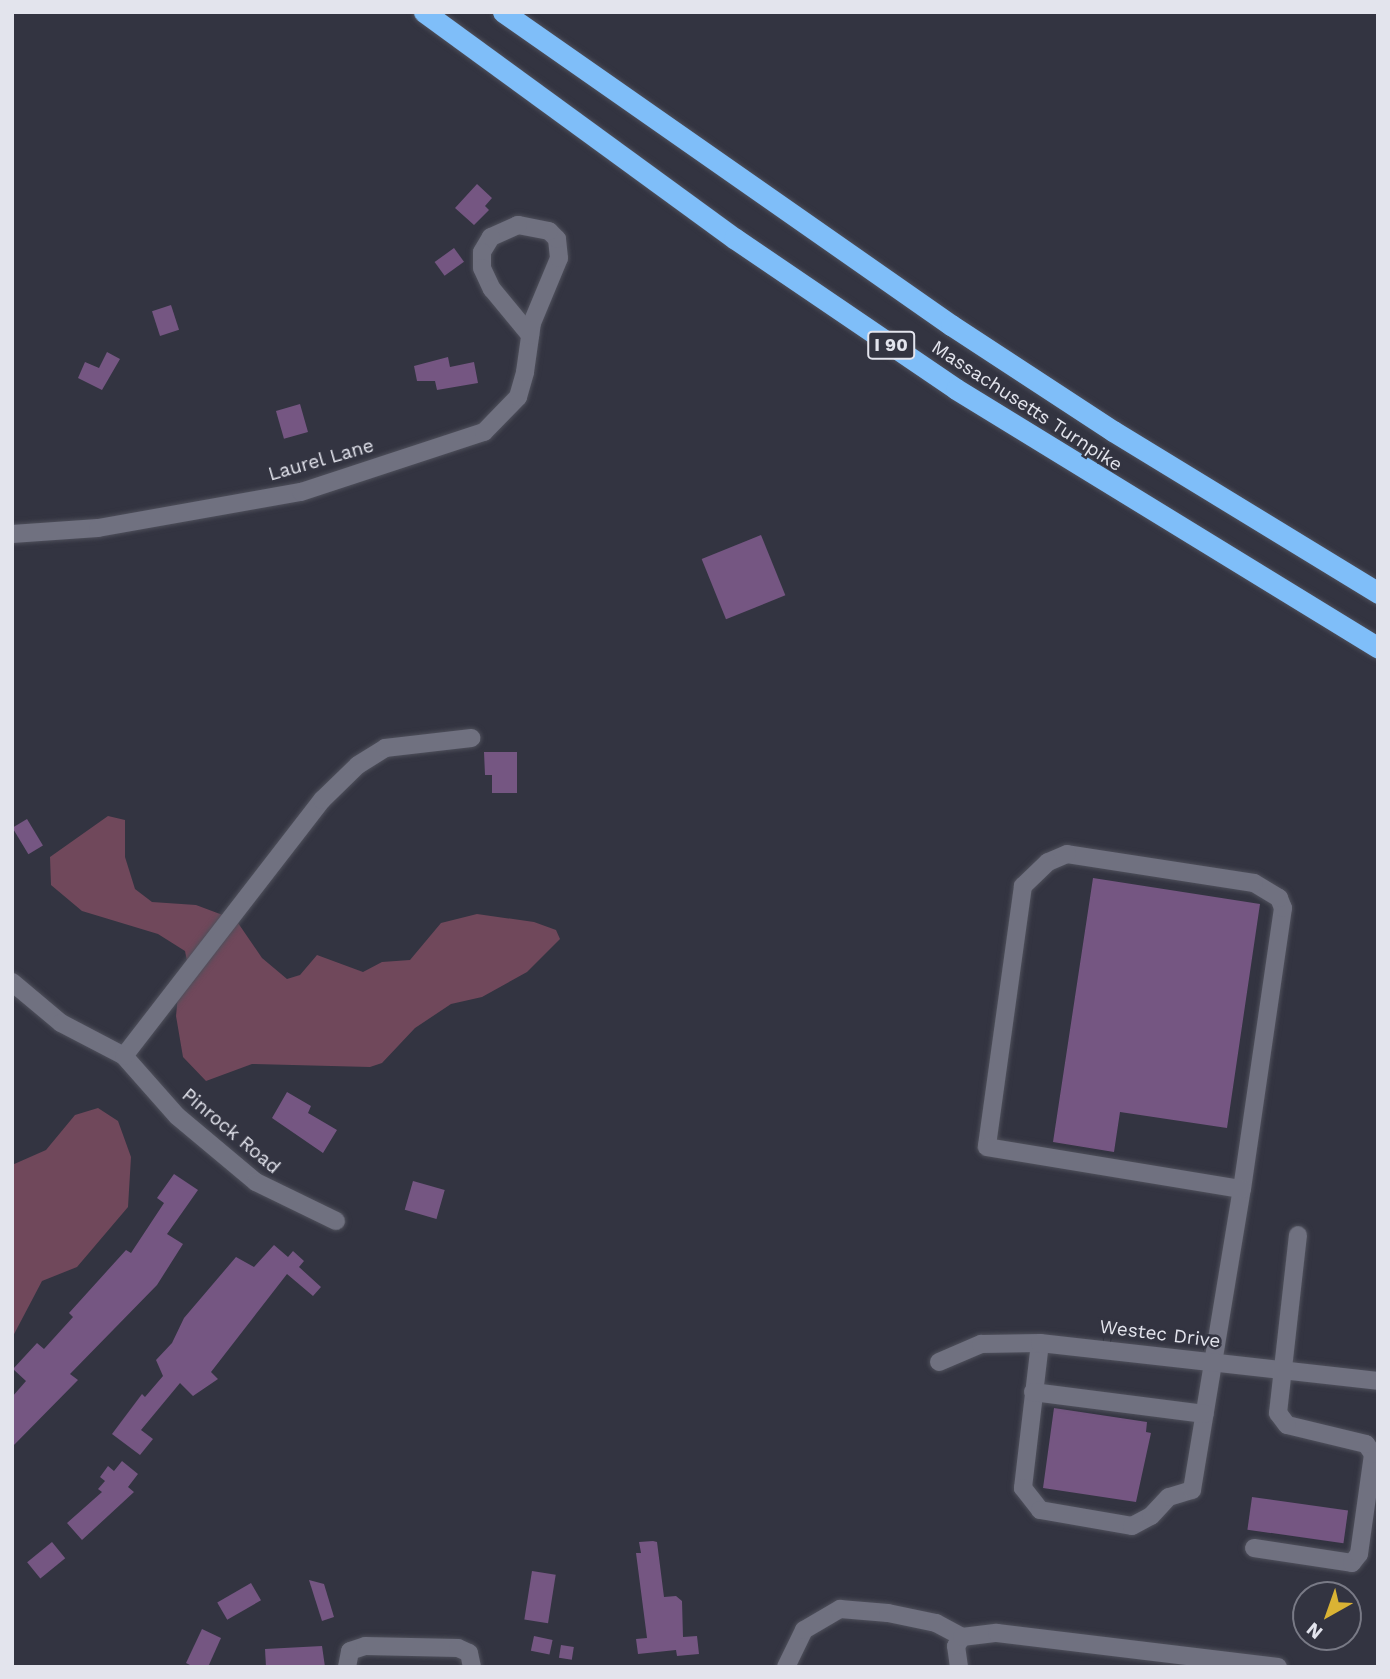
<!DOCTYPE html>
<style>
body{margin:0}
#map{position:relative;width:1390px;height:1679px;overflow:hidden;background:#333441;font-family:"Work Sans",sans-serif}
div>[style]{position:absolute}
.green>*{inset:0;background:#70485b}
.building>*{inset:0;background:#755682;transform-origin:0 0}
.roads{filter:drop-shadow(0 0 2px #4f505b) drop-shadow(0 0 2px #4f505b)}
.minor>*{height:18px;margin:-9px;padding:0 9px;transform-origin:9px;border-radius:9px;background:#707180}
.highway>*{height:21px;margin:-10.5px;padding:0 10.5px;transform-origin:10.5px;border-radius:10.5px;background:#7fbef9}
span{translate:-50% -50%;white-space:nowrap;text-align:center;line-height:1.15;-webkit-text-stroke:5px #333441;paint-order:stroke}
.shield-label span{padding:2px 5px;background:#333441;border:2px solid;border-radius:5px;-webkit-text-stroke-width:0}
.shield-label{font-size:18px;color:#e3e4ed;font-weight:700}
.street-label{font-size:19px;color:#e3e4ed}
.frame{position:absolute;inset:0;border:14px solid #e3e4ed;pointer-events:none}
.north{position:absolute;left:1292px;top:1581px;width:70px;height:70px;box-sizing:border-box;background:#333441;border:2px solid #797a86;border-radius:50%;rotate:220deg;font-size:19px;font-weight:700;line-height:28px;text-align:center;color:#e3e4ed}
.north::after{content:'';display:block;margin:auto;width:24px;height:32px;background:#dab334;clip-path:polygon(50% 0,100% 100%,50% 72%,0 100%)}
</style>
<div id="map">
<div class="green">
<i style="clip-path:polygon(108px 816px,125px 820px,125px 857px,135px 889px,152px 902px,196px 905px,236px 920px,262px 958px,287px 979px,300px 975px,317px 955px,363px 972px,382px 962px,410px 960px,441px 923px,477px 914px,534px 922px,556px 930px,560px 939px,527px 972px,482px 997px,451px 1004px,415px 1028px,382px 1063px,370px 1067px,252px 1064px,206px 1081px,183px 1057px,176px 1016px,178px 994px,190px 976px,185px 951px,158px 934px,82px 911px,51px 885px,50px 857px)"></i>
<i style="clip-path:polygon(98px 1108px,118px 1121px,131px 1157px,128px 1207px,77px 1267px,42px 1281px,12px 1338px,12px 1165px,46px 1150px,75px 1115px)"></i>
</div>
<div class="building">
<i style="clip-path:polygon(477px 184px,492px 198px,485px 206px,489px 210px,474px 225px,455px 208px)"></i>
<i style="left:454px;top:248px;width:17px;height:24px;rotate:54deg"></i>
<i style="left:171px;top:305px;width:26px;height:20px;rotate:72deg"></i>
<i style="clip-path:polygon(107px 352px,120px 359px,102px 390px,78px 378px,85px 362px,99px 368px)"></i>
<i style="clip-path:polygon(448px 357px,450px 367px,474px 362px,478px 383px,437px 390px,435px 381px,417px 381px,414px 366px)"></i>
<i style="left:300px;top:404px;width:29px;height:25px;rotate:74deg"></i>
<i style="left:761px;top:535px;width:65px;height:64px;rotate:68deg"></i>
<i style="clip-path:polygon(484px 752px,517px 752px,517px 793px,492px 793px,492px 775px,485px 775px)"></i>
<i style="left:27px;top:819px;width:31px;height:17px;rotate:59deg"></i>
<i style="clip-path:polygon(1093px 878px,1260px 904px,1227px 1128px,1120px 1112px,1114px 1152px,1053px 1142px)"></i>
<i style="clip-path:polygon(287px 1092px,311px 1106px,308px 1113px,337px 1130px,323px 1153px,272px 1118px)"></i>
<i style="clip-path:polygon(174px 1174px,198px 1190px,167px 1234px,183px 1244px,157px 1285px,70px 1374px,78px 1380px,12px 1447px,12px 1397px,26px 1381px,13px 1369px,37px 1343px,44px 1349px,73px 1317px,69px 1313px,126px 1250px,131px 1253px,164px 1203px,157px 1198px)"></i>
<i style="left:413px;top:1181px;width:33px;height:30px;rotate:16deg"></i>
<i style="clip-path:polygon(274px 1245px,288px 1257px,293px 1251px,304px 1261px,299px 1267px,321px 1287px,313px 1296px,287px 1274px,211px 1372px,218px 1379px,193px 1396px,180px 1383px,141px 1430px,153px 1439px,140px 1455px,112px 1434px,142px 1394px,145px 1397px,163px 1376px,156px 1360px,172px 1343px,184px 1318px,236px 1257px,254px 1267px)"></i>
<i style="clip-path:polygon(1054px 1408px,1147px 1422px,1146px 1432px,1151px 1433px,1136px 1502px,1043px 1488px)"></i>
<i style="clip-path:polygon(122px 1461px,138px 1474px,128px 1487px,134px 1492px,82px 1540px,67px 1523px,102px 1492px,98px 1489px,105px 1481px,100px 1477px,108px 1466px,114px 1471px)"></i>
<i style="left:1252px;top:1497px;width:97px;height:33px;rotate:8deg"></i>
<i style="clip-path:polygon(653px 1541px,657px 1542px,664px 1597px,676px 1596px,682px 1601px,683px 1637px,697px 1636px,699px 1654px,677px 1656px,676px 1650px,638px 1654px,636px 1639px,647px 1638px,636px 1553px,641px 1553px,639px 1542px)"></i>
<i style="left:52px;top:1542px;width:21px;height:32px;rotate:51deg"></i>
<i style="left:532px;top:1571px;width:24px;height:49px;rotate:9deg"></i>
<i style="clip-path:polygon(309px 1580px,324px 1584px,334px 1617px,322px 1621px)"></i>
<i style="left:251px;top:1583px;width:20px;height:39px;rotate:60deg"></i>
<i style="clip-path:polygon(202px 1629px,221px 1638px,208px 1667px,194px 1667px,186px 1663px)"></i>
<i style="left:534px;top:1636px;width:19px;height:15px;rotate:12deg"></i>
<i style="left:561px;top:1645px;width:13px;height:13px;rotate:9deg"></i>
<i style="clip-path:polygon(322px 1646px,325px 1667px,266px 1667px,265px 1649px)"></i>
</div>
<div class="roads">
<div class="minor">
<i style="left:12px;top:534px;width:86px;rotate:-4deg"></i>
<i style="left:98px;top:528px;width:206px;rotate:-10.1deg"></i>
<i style="left:301px;top:492px;width:193px;rotate:-18.2deg"></i>
<i style="left:484px;top:432px;width:49px;rotate:-45.8deg"></i>
<i style="left:518px;top:397px;width:26px;rotate:-74deg"></i>
<i style="left:525px;top:372px;width:49px;rotate:-81.9deg"></i>
<i style="left:532px;top:323px;width:70px;rotate:-67.4deg"></i>
<i style="left:559px;top:258px;width:19px;rotate:-96deg"></i>
<i style="left:557px;top:239px;width:11px;rotate:-135deg"></i>
<i style="left:549px;top:231px;width:32px;rotate:-169deg"></i>
<i style="left:518px;top:225px;width:30px;rotate:156deg"></i>
<i style="left:491px;top:237px;width:17px;rotate:121deg"></i>
<i style="left:482px;top:252px;width:16px;rotate:90deg"></i>
<i style="left:482px;top:268px;width:23px;rotate:65deg"></i>
<i style="left:492px;top:289px;width:60px;rotate:50.4deg"></i>
<i style="left:12px;top:982px;width:64px;rotate:39.9deg"></i>
<i style="left:61px;top:1023px;width:71px;rotate:27.6deg"></i>
<i style="left:124px;top:1056px;width:80px;rotate:48.5deg"></i>
<i style="left:177px;top:1116px;width:103px;rotate:39.9deg"></i>
<i style="left:256px;top:1182px;width:89px;rotate:26deg"></i>
<i style="left:124px;top:1056px;width:324px;rotate:-52.3deg"></i>
<i style="left:322px;top:800px;width:50px;rotate:-44.2deg"></i>
<i style="left:358px;top:765px;width:32px;rotate:-32deg"></i>
<i style="left:385px;top:748px;width:87px;rotate:-6.6deg"></i>
<i style="left:1040px;top:1343px;width:146px;rotate:96.7deg"></i>
<i style="left:1023px;top:1488px;width:28px;rotate:52deg"></i>
<i style="left:1040px;top:1510px;width:93px;rotate:9.9deg"></i>
<i style="left:1132px;top:1526px;width:21px;rotate:-28deg"></i>
<i style="left:1151px;top:1516px;width:26px;rotate:-47deg"></i>
<i style="left:1169px;top:1497px;width:24px;rotate:-17deg"></i>
<i style="left:1192px;top:1490px;width:305px;rotate:-80.6deg"></i>
<i style="left:1242px;top:1189px;width:284px;rotate:-81.7deg"></i>
<i style="left:1283px;top:908px;width:11px;rotate:-112deg"></i>
<i style="left:1279px;top:898px;width:29px;rotate:-149deg"></i>
<i style="left:1254px;top:883px;width:189px;rotate:-171.2deg"></i>
<i style="left:1067px;top:854px;width:21px;rotate:157deg"></i>
<i style="left:1048px;top:862px;width:35px;rotate:136deg"></i>
<i style="left:1023px;top:886px;width:263px;rotate:97.9deg"></i>
<i style="left:987px;top:1147px;width:258px;rotate:9.4deg"></i>
<i style="left:939px;top:1362px;width:46px;rotate:-23.2deg"></i>
<i style="left:981px;top:1344px;width:59px;rotate:-1deg"></i>
<i style="left:1040px;top:1343px;width:340px;rotate:6.4deg"></i>
<i style="left:1033px;top:1392px;width:173px;rotate:7.3deg"></i>
<i style="left:1254px;top:1548px;width:99px;rotate:8.7deg"></i>
<i style="left:1352px;top:1563px;width:11px;rotate:-52deg"></i>
<i style="left:1359px;top:1554px;width:101px;rotate:-82deg"></i>
<i style="left:1373px;top:1454px;width:12px;rotate:-125deg"></i>
<i style="left:1366px;top:1444px;width:81px;rotate:-166.5deg"></i>
<i style="left:1287px;top:1425px;width:15px;rotate:-127deg"></i>
<i style="left:1278px;top:1413px;width:179px;rotate:-83.6deg"></i>
<i style="left:347px;top:1667px;width:16px;rotate:-79deg"></i>
<i style="left:350px;top:1651px;width:16px;rotate:-18deg"></i>
<i style="left:365px;top:1646px;width:93px;rotate:1.2deg"></i>
<i style="left:458px;top:1648px;width:12px;rotate:24deg"></i>
<i style="left:469px;top:1653px;width:14px;rotate:78deg"></i>
<i style="left:786px;top:1667px;width:41px;rotate:-64.1deg"></i>
<i style="left:804px;top:1630px;width:42px;rotate:-30.3deg"></i>
<i style="left:840px;top:1609px;width:48px;rotate:4.8deg"></i>
<i style="left:888px;top:1613px;width:49px;rotate:11.8deg"></i>
<i style="left:936px;top:1623px;width:30px;rotate:28deg"></i>
<i style="left:959px;top:1667px;width:21px;rotate:-98deg"></i>
<i style="left:956px;top:1646px;width:11px;rotate:-56deg"></i>
<i style="left:962px;top:1637px;width:35px;rotate:-7deg"></i>
<i style="left:997px;top:1633px;width:283px;rotate:6.9deg"></i>
</div>
<div class="highway">
<i style="left:424px;top:12px;width:384px;rotate:36.1deg"></i>
<i style="left:734px;top:238px;width:268px;rotate:34.2deg"></i>
<i style="left:956px;top:389px;width:495px;rotate:31.5deg"></i>
<i style="left:503px;top:12px;width:547px;rotate:34.94deg"></i>
<i style="left:951px;top:325px;width:194px;rotate:33.2deg"></i>
<i style="left:1113px;top:431px;width:311px;rotate:31.4deg"></i>
</div>
</div>
<div class="shield-label">
<span style="left:891px;top:345px">I 90</span>
</div>
<div class="street-label">
<span style="left:1027px;top:406px;rotate:33deg">Massachusetts Turnpike</span>
<span style="left:321px;top:460px;rotate:-16deg">Laurel Lane</span>
<span style="left:231px;top:1131px;rotate:40deg">Pinrock Road</span>
<span style="left:1160px;top:1334px;rotate:7deg">Westec Drive</span>
</div>
<div class="frame"></div>
<div class="north">N</div>
</div>
